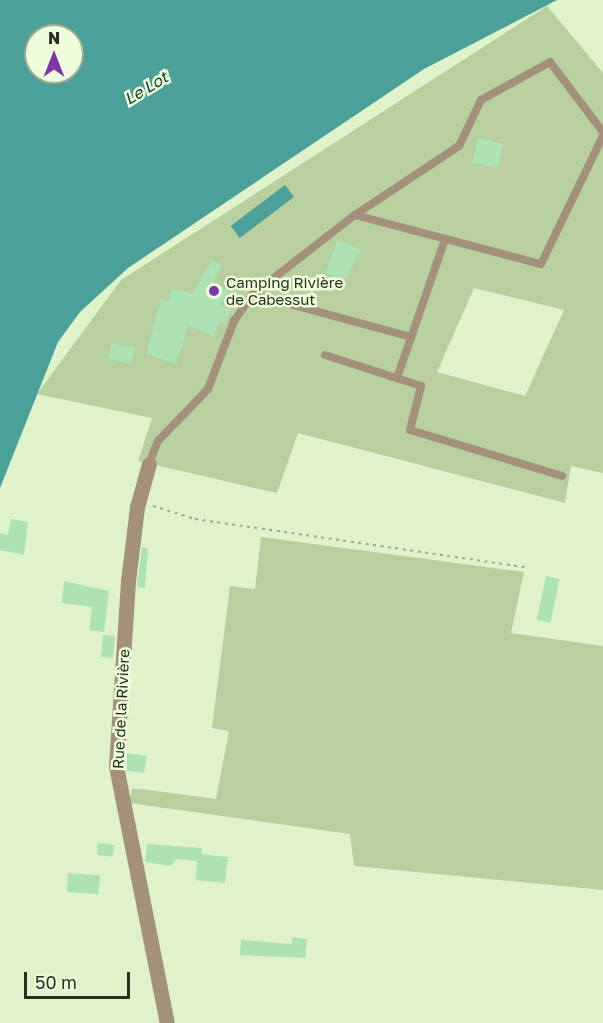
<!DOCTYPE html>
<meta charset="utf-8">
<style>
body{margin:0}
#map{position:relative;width:603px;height:1023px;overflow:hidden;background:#dff2ca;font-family:"Golos Text",sans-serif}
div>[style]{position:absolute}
.green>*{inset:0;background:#b8d09e}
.water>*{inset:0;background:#4ba19a;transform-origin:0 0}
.building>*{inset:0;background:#ade2b4;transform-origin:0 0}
.path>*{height:2px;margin-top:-1px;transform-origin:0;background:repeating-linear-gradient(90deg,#9dab8c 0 3px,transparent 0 7.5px)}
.lane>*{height:8px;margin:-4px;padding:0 4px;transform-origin:4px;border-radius:4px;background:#a4917c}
.street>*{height:15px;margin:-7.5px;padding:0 7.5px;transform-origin:7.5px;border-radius:7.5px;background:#a4917c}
.dots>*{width:16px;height:16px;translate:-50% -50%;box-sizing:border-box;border:3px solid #eefedd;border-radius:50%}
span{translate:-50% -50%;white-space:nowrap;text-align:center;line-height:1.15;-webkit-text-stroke:5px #eefedd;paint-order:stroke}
.poi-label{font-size:15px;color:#293021}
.left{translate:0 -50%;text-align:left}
.street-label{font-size:15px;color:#293021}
.water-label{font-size:16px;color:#123b38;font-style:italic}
.north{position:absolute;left:24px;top:24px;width:60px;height:60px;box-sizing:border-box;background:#eefedd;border:2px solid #9fac92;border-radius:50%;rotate:0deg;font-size:16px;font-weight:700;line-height:24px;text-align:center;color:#293021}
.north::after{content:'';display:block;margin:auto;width:21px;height:27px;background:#7b37aa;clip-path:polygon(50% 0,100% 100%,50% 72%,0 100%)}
.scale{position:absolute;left:24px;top:972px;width:106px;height:27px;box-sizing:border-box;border:3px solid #293021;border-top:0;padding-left:8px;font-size:18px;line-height:21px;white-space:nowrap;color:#293021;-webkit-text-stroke:4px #eefedd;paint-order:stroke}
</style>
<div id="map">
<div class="green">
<i style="clip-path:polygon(evenodd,547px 6px,603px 73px,603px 473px,571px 466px,565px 503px,298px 433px,277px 493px,138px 461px,152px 418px,37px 394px,121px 280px,547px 6px,474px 288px,564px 310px,525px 396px,437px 372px,474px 288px)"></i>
<i style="clip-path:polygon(261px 537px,524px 572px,511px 633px,603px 646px,603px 890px,354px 866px,350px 834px,129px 803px,132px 789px,141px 789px,216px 799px,229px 731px,212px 728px,230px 586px,255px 589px)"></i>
</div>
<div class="water">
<i style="clip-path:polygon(evenodd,0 0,557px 0,424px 69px,128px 268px,80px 312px,58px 342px,0 488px,0 0,36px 36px,72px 36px,72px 72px,36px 72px,36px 36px)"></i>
<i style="left:285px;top:185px;width:15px;height:68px;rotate:53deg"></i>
</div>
<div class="building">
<i style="left:478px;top:138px;width:26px;height:25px;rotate:13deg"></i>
<i style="clip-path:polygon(337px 240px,361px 249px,346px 279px,326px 273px)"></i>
<i style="clip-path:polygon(212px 260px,222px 266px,213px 282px,229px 291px,220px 306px,231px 310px,225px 324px,220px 322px,214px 336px,188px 326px,176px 364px,146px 354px,161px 300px,168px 302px,173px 288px,192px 294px)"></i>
<i style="left:111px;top:343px;width:24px;height:16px;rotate:12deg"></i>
<i style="clip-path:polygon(11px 519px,28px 522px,24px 555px,0 550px,0 533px,8px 535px)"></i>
<i style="clip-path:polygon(142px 547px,148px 549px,145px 588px,137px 587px)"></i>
<i style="left:546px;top:576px;width:14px;height:45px;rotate:12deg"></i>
<i style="clip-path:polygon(64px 581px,109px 591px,104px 632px,89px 630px,92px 607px,62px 603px)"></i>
<i style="left:103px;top:635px;width:12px;height:22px;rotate:5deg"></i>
<i style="clip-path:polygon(127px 753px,147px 756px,144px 773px,127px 771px)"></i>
<i style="left:98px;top:843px;width:16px;height:12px;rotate:7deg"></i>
<i style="clip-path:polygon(147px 844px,202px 848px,201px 854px,228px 857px,225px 883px,196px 880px,197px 861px,176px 859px,171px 866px,145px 862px)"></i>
<i style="left:68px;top:873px;width:32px;height:19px;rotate:4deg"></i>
<i style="clip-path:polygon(292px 937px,307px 939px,305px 958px,240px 955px,241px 940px,292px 944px)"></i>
</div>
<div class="path">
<i style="left:153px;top:506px;width:44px;rotate:17.2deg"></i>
<i style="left:195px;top:519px;width:334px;rotate:8.3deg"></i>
</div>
<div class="lane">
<i style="left:355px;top:215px;width:192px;rotate:14.8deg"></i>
<i style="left:541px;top:264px;width:142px;rotate:-64.2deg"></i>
<i style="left:253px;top:294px;width:164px;rotate:15.2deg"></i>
<i style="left:325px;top:355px;width:101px;rotate:17.9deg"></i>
<i style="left:421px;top:386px;width:45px;rotate:104deg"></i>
<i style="left:410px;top:430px;width:159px;rotate:16.8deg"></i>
<i style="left:397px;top:378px;width:147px;rotate:-70.9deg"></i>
<i style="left:149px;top:464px;width:25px;rotate:-69deg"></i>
<i style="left:158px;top:441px;width:72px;rotate:-46.1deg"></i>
<i style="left:208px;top:389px;width:73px;rotate:-69.1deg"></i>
<i style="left:234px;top:321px;width:33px;rotate:-55deg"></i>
<i style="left:253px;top:294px;width:129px;rotate:-37.8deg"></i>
<i style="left:355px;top:215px;width:125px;rotate:-33.6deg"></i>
<i style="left:459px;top:146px;width:51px;rotate:-64.4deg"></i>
<i style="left:481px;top:100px;width:79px;rotate:-28.8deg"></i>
<i style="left:550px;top:62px;width:88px;rotate:52.9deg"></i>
</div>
<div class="street">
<i style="left:149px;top:464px;width:45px;rotate:105.6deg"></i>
<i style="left:137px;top:507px;width:75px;rotate:96.9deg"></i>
<i style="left:128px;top:581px;width:185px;rotate:93.7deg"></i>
<i style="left:116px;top:766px;width:262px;rotate:78.8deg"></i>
</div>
<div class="dots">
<i style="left:214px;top:291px;background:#7b37aa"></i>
</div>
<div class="poi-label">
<span class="left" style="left:226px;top:291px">Camping Rivière<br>de Cabessut</span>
</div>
<div class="street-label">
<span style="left:121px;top:709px;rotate:-87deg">Rue de la Rivière</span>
</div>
<div class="water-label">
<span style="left:146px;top:88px;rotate:-31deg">Le Lot</span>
</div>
<div class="north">N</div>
<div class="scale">50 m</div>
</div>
